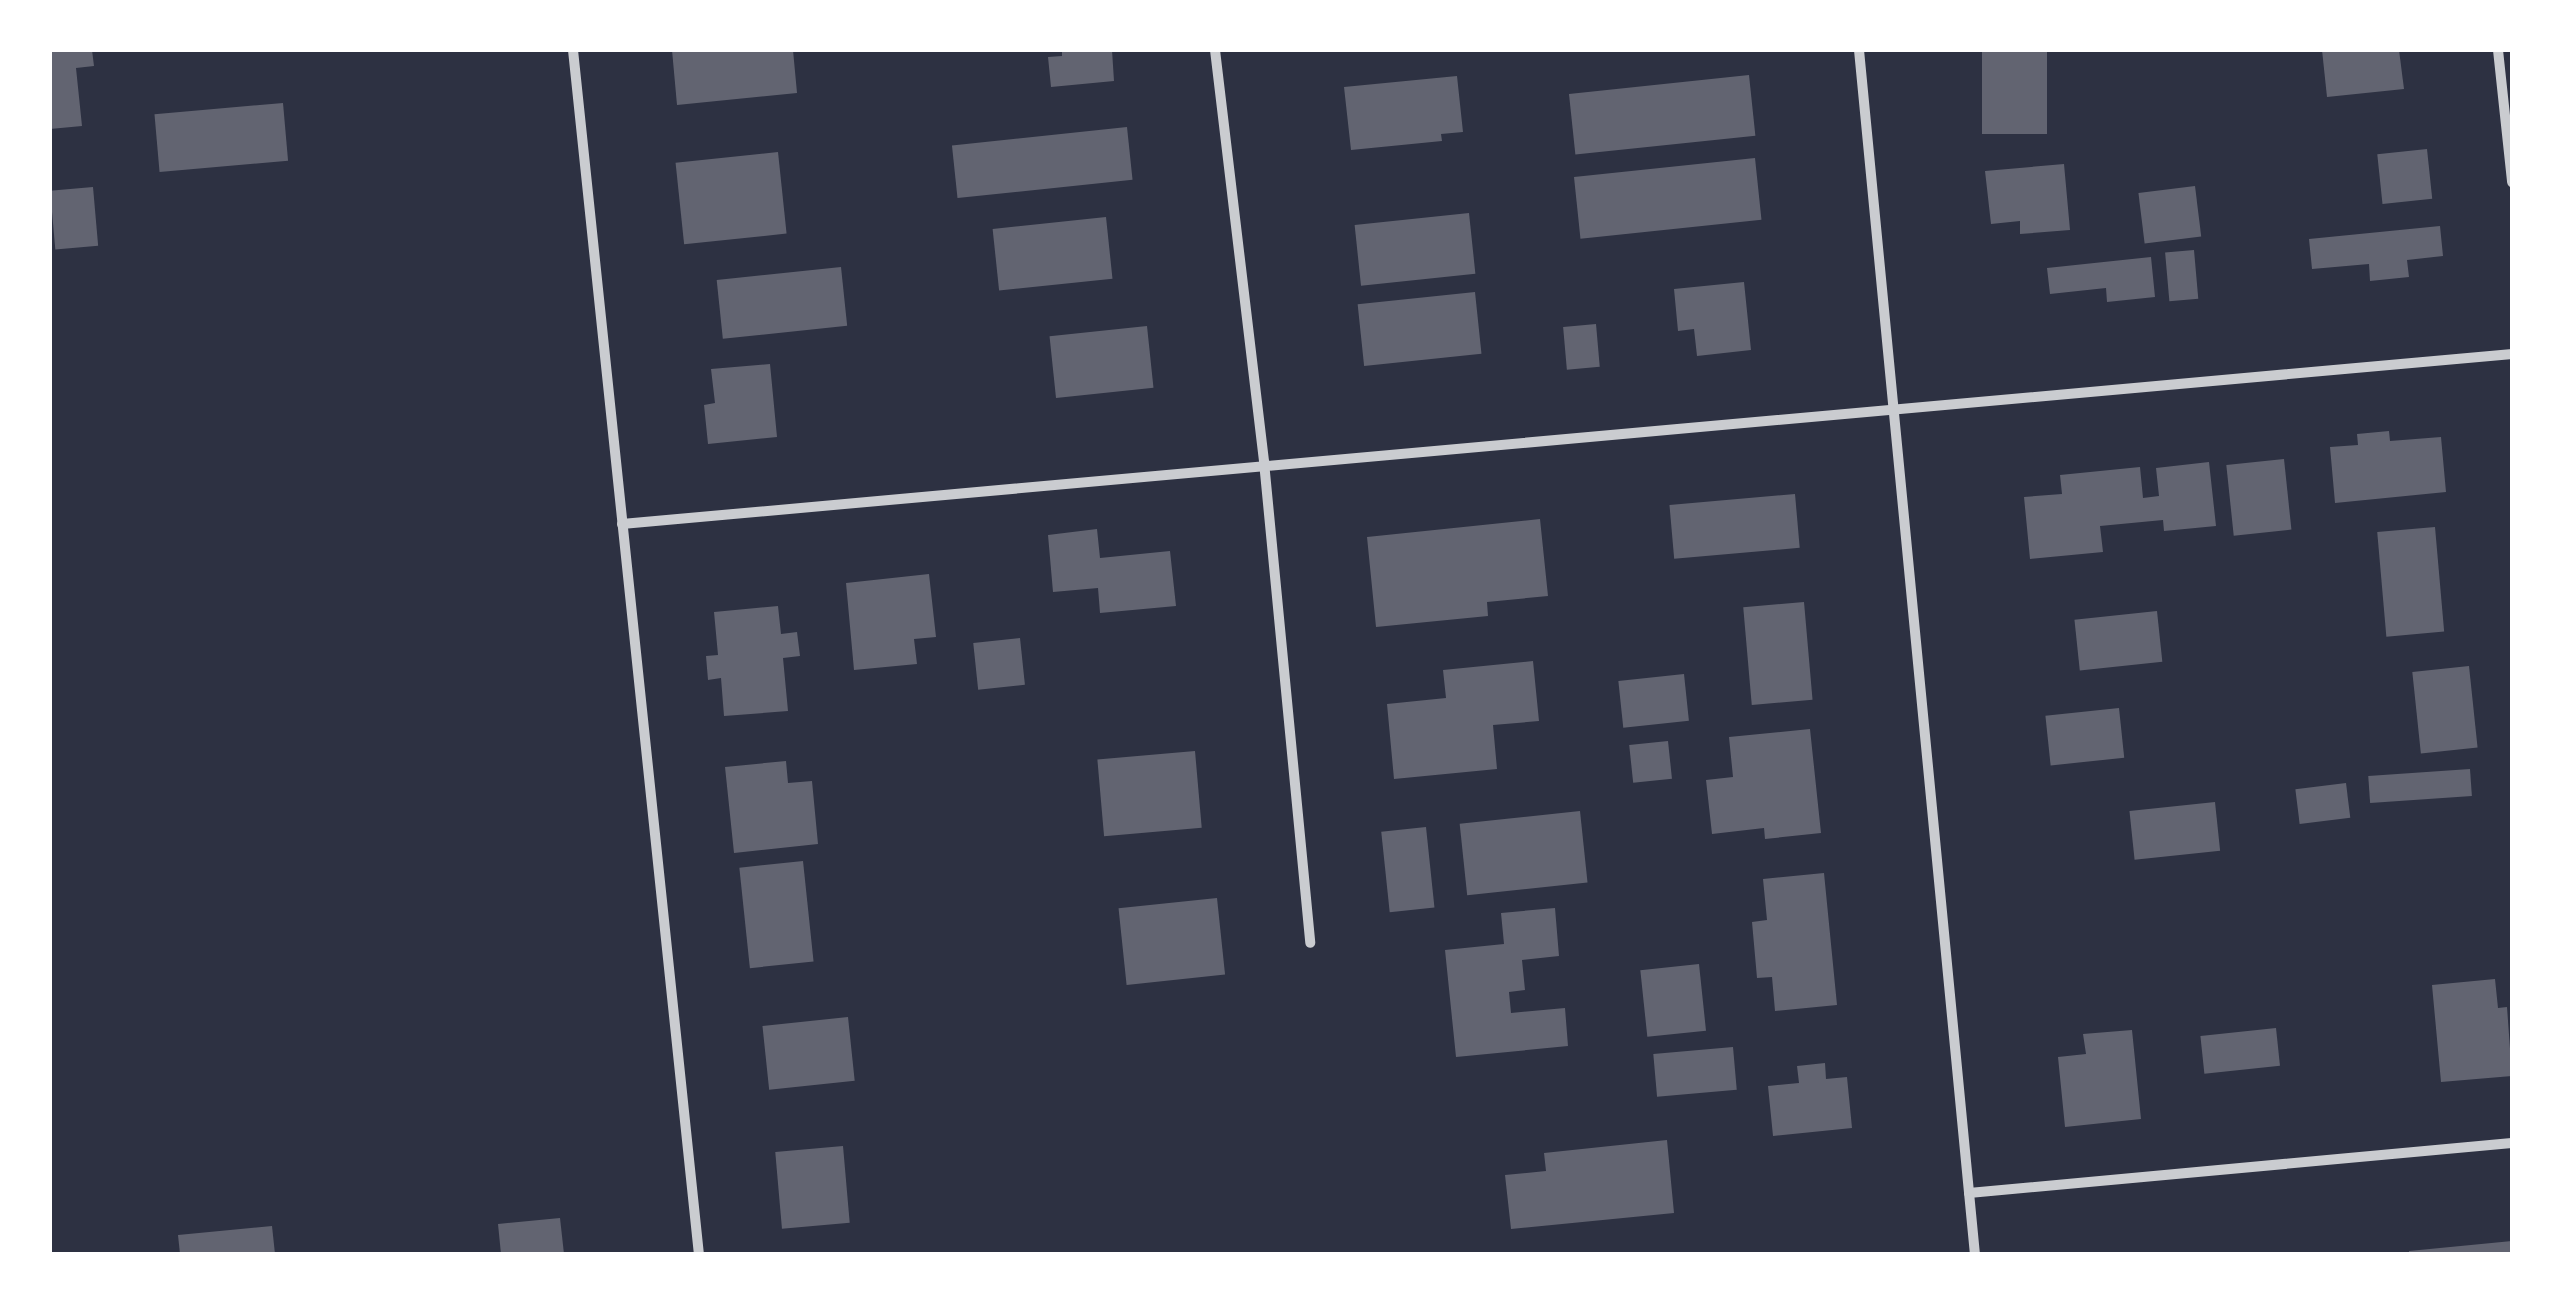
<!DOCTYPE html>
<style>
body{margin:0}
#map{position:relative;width:2562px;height:1304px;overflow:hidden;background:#2d3142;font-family:Lora,serif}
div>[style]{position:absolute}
.building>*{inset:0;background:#626471;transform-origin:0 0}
.minor>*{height:10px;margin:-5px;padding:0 5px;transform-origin:5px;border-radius:5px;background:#caccd0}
span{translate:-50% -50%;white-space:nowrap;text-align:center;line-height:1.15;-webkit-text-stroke:8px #fff;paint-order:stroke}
.frame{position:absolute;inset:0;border:52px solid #fff;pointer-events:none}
</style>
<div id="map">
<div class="building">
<i style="clip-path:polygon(50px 50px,92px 50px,94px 66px,76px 68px,82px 126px,50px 129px)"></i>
<i style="clip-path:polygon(672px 50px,793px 50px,797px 93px,677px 105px)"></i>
<i style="clip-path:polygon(1062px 50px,1112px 50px,1114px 81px,1051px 87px,1048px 57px,1062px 56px)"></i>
<i style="left:1982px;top:50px;width:65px;height:84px"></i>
<i style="clip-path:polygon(2322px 50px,2399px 50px,2404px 89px,2327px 97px)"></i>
<i style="left:1749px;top:75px;width:61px;height:181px;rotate:84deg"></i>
<i style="clip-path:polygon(1457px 76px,1463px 132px,1441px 134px,1442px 141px,1351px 150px,1344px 87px)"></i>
<i style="left:283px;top:103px;width:58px;height:129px;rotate:85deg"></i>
<i style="left:1127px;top:127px;width:53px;height:176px;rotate:84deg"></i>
<i style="left:2427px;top:149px;width:50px;height:50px;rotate:84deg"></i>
<i style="left:778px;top:152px;width:82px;height:103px;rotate:84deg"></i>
<i style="left:1755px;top:158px;width:62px;height:182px;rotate:84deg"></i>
<i style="clip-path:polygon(2064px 164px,2070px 230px,2020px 234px,2020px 221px,1991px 224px,1985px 171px)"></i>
<i style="left:2195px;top:186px;width:51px;height:57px;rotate:83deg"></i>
<i style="left:93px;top:187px;width:59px;height:43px;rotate:85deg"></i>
<i style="left:1469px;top:213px;width:61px;height:115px;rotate:84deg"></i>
<i style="left:1106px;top:217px;width:62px;height:114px;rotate:84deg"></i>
<i style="clip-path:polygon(2440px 226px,2443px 256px,2407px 260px,2409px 277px,2370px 281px,2369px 264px,2312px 269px,2309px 239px)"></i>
<i style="left:2194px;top:250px;width:49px;height:29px;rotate:85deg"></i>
<i style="clip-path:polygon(2151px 257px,2155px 297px,2107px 302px,2106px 288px,2050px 294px,2047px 268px)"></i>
<i style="left:841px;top:267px;width:59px;height:125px;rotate:84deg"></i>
<i style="clip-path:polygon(1744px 282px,1751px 350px,1697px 356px,1694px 329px,1678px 331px,1674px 289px)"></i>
<i style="left:1475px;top:292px;width:62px;height:118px;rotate:84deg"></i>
<i style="left:1596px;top:324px;width:43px;height:33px;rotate:85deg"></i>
<i style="left:1147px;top:326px;width:62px;height:98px;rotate:84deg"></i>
<i style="clip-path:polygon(770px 364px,777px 437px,708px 444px,704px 405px,715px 403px,711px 369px)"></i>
<i style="clip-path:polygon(2389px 431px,2390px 441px,2441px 437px,2446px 492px,2335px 503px,2330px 447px,2358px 445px,2357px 434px)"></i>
<i style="left:2284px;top:459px;width:71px;height:58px;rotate:84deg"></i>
<i style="clip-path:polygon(2209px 462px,2216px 526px,2164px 531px,2163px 520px,2100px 526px,2103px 552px,2030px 559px,2024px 497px,2062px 494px,2060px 475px,2140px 467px,2143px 498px,2159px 496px,2156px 468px)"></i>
<i style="left:1795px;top:494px;width:54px;height:126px;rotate:85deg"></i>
<i style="clip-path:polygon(1540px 519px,1548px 596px,1487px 602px,1488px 616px,1376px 627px,1367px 537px)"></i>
<i style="left:2435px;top:527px;width:105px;height:58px;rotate:85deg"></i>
<i style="clip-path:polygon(1097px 529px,1100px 558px,1170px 551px,1176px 606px,1100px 613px,1098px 588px,1053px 592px,1048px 535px)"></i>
<i style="clip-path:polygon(929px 574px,936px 637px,914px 639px,917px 664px,854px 670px,846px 583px)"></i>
<i style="left:1804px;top:602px;width:98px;height:61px;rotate:85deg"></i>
<i style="clip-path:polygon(778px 606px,781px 634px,797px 632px,800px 656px,783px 658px,788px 711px,724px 716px,721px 678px,708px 680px,706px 656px,718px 655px,714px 612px)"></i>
<i style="left:2157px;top:611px;width:51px;height:83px;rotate:84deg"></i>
<i style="left:1020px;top:638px;width:47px;height:47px;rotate:84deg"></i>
<i style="clip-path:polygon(1533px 661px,1539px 721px,1493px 725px,1497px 769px,1394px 779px,1387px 704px,1446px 698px,1443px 670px)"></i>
<i style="left:2469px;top:666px;width:82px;height:57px;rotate:84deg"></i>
<i style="left:1684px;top:674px;width:47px;height:66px;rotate:84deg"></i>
<i style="left:2119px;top:708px;width:50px;height:74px;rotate:84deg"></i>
<i style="clip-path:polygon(1810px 729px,1821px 833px,1765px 839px,1764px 828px,1712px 834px,1706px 780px,1733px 777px,1729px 737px)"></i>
<i style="left:1668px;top:741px;width:38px;height:39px;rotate:84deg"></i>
<i style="left:1195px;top:751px;width:77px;height:98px;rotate:85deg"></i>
<i style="clip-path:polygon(786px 761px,788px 783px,812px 781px,818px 844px,734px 853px,725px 767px)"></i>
<i style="left:2470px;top:769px;width:27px;height:102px;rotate:86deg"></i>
<i style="left:2346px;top:783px;width:35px;height:51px;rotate:83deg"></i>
<i style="left:2215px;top:802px;width:49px;height:86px;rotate:84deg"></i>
<i style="left:1580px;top:811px;width:72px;height:121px;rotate:84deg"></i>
<i style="left:1426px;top:827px;width:81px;height:45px;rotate:84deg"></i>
<i style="left:803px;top:861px;width:101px;height:64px;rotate:84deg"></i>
<i style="clip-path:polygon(1824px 873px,1837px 1005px,1775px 1011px,1772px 977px,1757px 978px,1752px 922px,1767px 920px,1763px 879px)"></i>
<i style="left:1217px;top:898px;width:77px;height:99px;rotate:84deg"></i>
<i style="clip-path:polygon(1555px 908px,1559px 956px,1522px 960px,1525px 990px,1509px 992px,1511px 1013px,1565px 1008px,1568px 1046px,1456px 1057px,1445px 950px,1504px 944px,1501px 913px)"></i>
<i style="left:1699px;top:964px;width:67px;height:59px;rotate:84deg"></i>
<i style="clip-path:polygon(2495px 979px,2498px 1008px,2507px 1007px,2512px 1076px,2441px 1082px,2432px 985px)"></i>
<i style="left:848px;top:1017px;width:64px;height:86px;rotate:84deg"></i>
<i style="left:2276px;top:1028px;width:38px;height:76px;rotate:84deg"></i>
<i style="clip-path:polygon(2132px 1030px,2141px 1119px,2065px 1127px,2058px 1057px,2086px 1054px,2083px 1034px)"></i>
<i style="left:1733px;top:1047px;width:43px;height:80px;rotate:85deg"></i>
<i style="clip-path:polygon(1825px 1063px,1826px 1079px,1847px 1077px,1852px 1128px,1773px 1136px,1768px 1086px,1799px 1083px,1797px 1066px)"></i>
<i style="clip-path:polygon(1667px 1140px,1674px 1213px,1511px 1229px,1505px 1175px,1546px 1171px,1544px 1153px)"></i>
<i style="left:843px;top:1146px;width:77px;height:68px;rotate:85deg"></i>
<i style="clip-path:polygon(560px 1218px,564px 1254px,501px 1254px,498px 1224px)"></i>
<i style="clip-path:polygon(272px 1226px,275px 1254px,180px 1254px,178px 1235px)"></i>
<i style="clip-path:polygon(2512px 1241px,2512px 1254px,2409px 1254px,2409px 1251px)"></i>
</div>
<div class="minor">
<i style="left:573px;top:50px;width:1211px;rotate:84.03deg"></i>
<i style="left:1215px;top:50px;width:415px;rotate:83.2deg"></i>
<i style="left:1264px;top:462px;width:483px;rotate:84.5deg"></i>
<i style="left:1859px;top:50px;width:1210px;rotate:84.5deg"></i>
<i style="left:2498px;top:50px;width:133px;rotate:83.9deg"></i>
<i style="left:622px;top:524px;width:1898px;rotate:-5.14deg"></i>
<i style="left:1969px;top:1193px;width:545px;rotate:-5.26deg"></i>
</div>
<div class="frame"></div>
</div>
